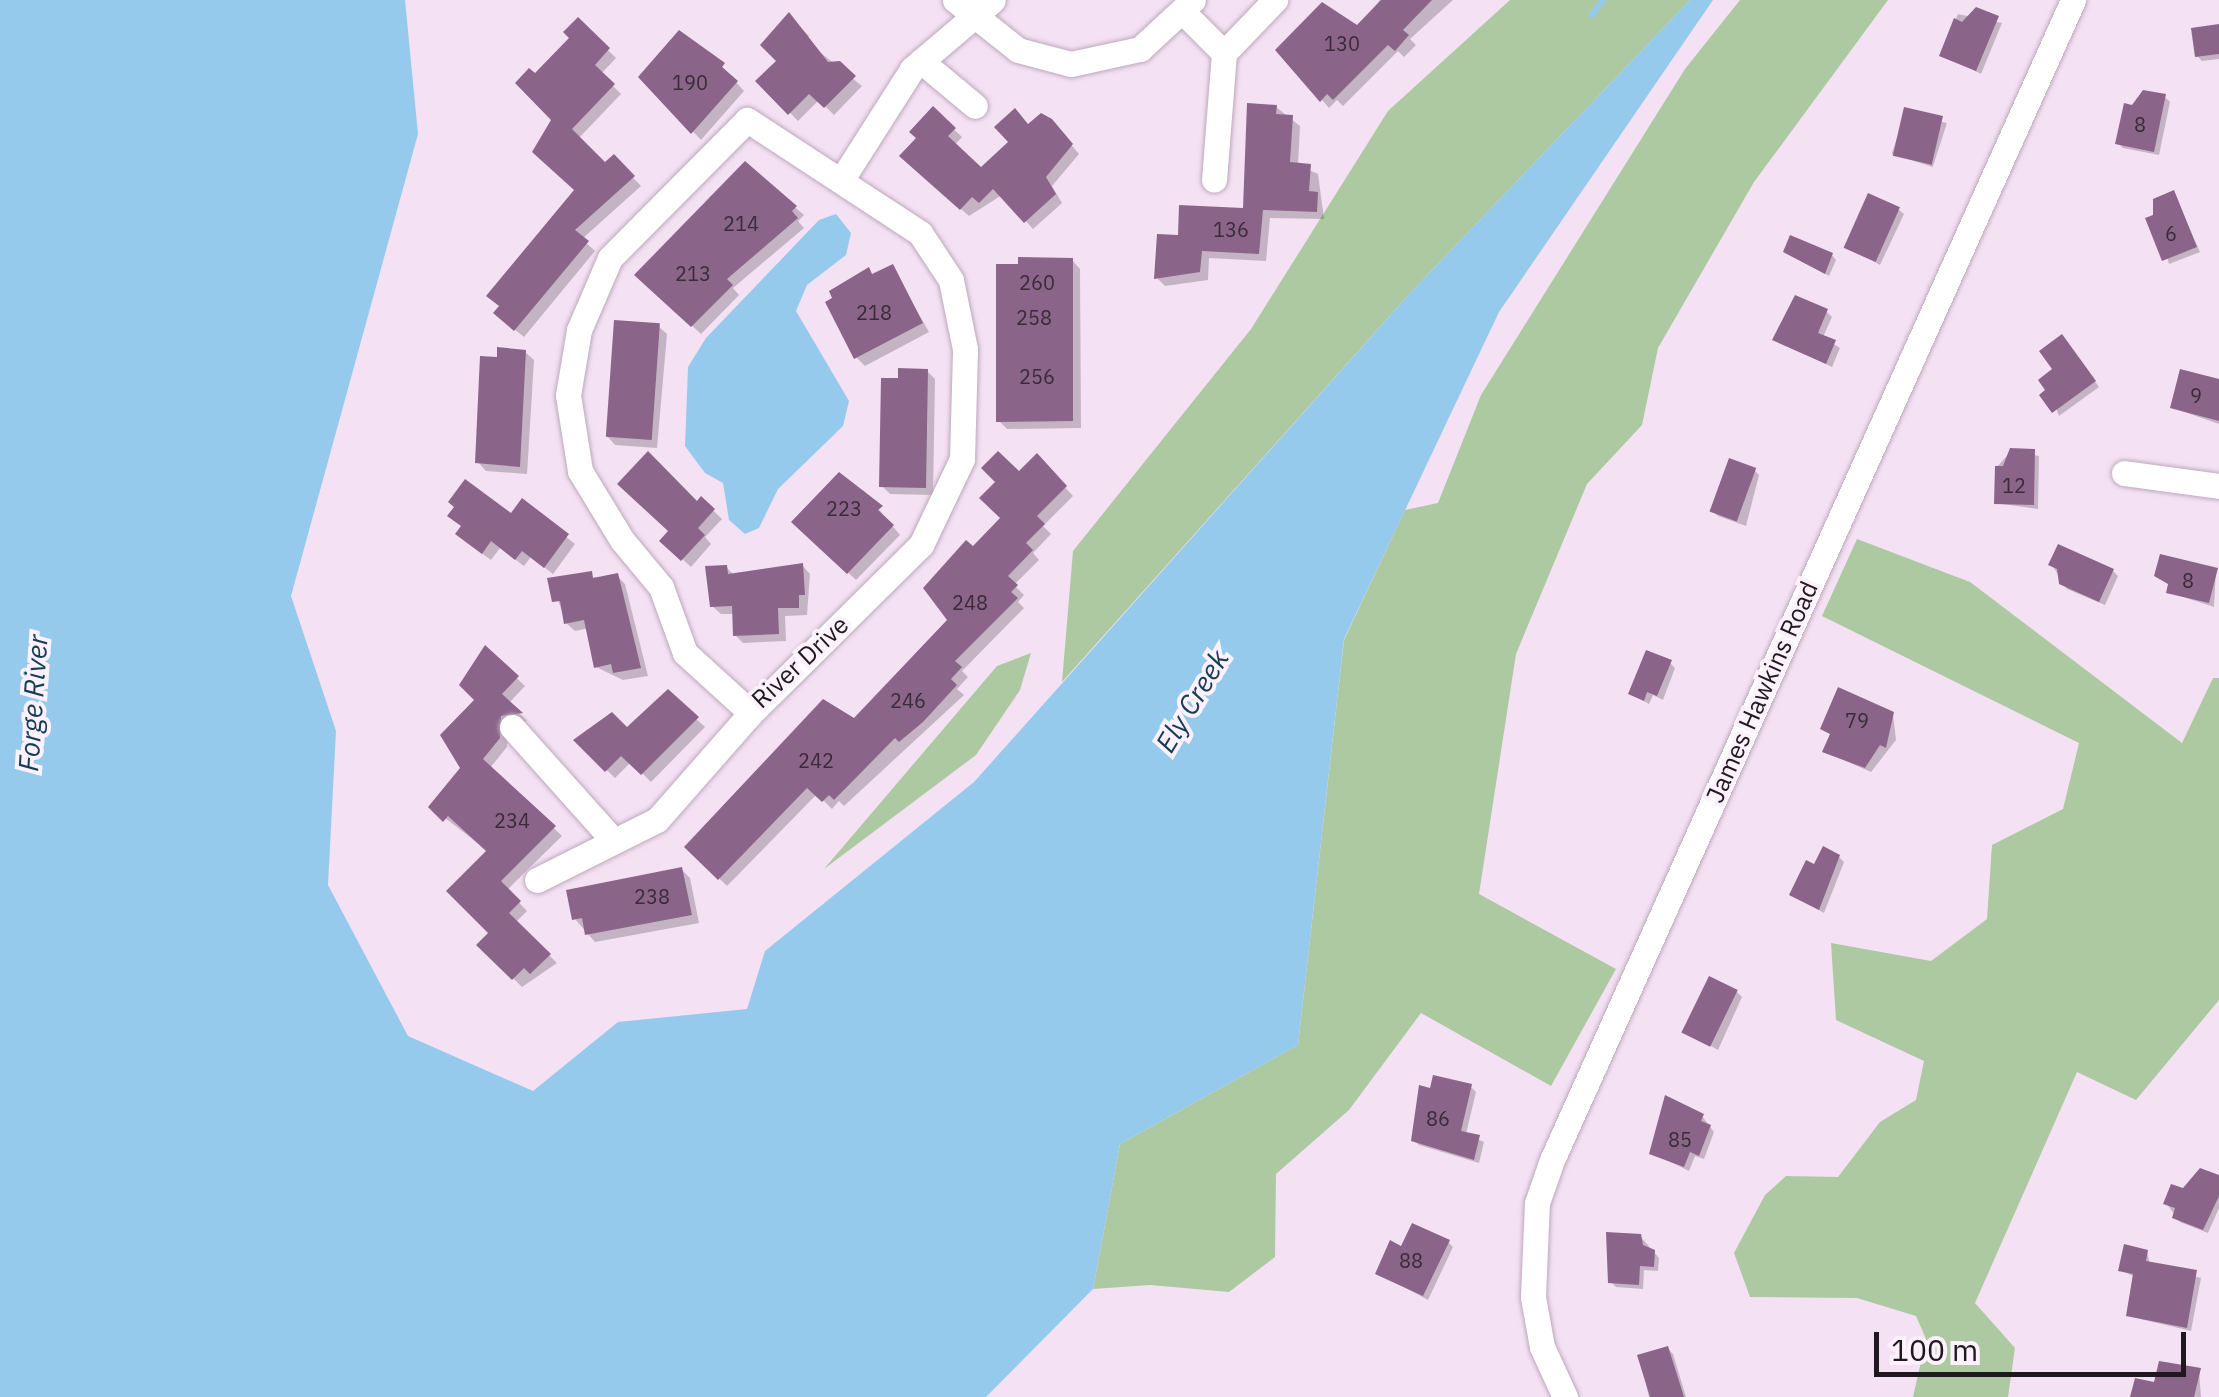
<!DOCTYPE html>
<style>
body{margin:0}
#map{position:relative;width:2219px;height:1397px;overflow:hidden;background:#f5e1f4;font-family:"IBM Plex Sans",sans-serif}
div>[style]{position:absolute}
.green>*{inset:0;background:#acc9a2}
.water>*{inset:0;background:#95caed}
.shadow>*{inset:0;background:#0003;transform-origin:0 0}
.stream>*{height:6px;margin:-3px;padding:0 3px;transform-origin:3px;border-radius:3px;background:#95caed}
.building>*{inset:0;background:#8b648a;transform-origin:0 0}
.roads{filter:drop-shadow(0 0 2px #bca9bb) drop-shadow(0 0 2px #bca9bb)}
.street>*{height:25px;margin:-12.5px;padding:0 12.5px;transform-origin:12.5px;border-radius:12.5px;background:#fff}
span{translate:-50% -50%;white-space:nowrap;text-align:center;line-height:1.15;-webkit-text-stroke:8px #fdf1fd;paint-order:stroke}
.number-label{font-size:20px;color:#3a2b39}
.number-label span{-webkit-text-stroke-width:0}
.street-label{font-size:25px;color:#1f181e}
.water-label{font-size:28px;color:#143d56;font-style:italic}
.scale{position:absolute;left:1874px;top:1332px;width:312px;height:45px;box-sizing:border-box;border:5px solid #1f181e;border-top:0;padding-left:12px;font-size:30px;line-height:35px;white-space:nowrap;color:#1f181e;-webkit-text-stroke:8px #fdf1fd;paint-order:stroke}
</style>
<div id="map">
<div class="green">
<i style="clip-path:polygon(1510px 0,1690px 0,1412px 291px,1062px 682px,1073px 551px,1251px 329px,1388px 111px)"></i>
<i style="clip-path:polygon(1740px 0,1888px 0,1754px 182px,1658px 348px,1642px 425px,1587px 484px,1516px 654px,1479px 894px,1616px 969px,1551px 1086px,1421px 1013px,1349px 1110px,1276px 1174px,1275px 1257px,1229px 1292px,1150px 1285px,1093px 1289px,1120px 1144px,1298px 1045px,1344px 640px,1405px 510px,1438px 503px,1481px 395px,1685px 69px)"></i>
<i style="clip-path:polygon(1857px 539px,1970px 582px,2182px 743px,2213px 678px,2219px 678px,2219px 1000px,2136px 1100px,2077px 1072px,1975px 1303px,2015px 1348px,2008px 1397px,1913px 1397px,1926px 1339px,1916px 1316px,1857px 1298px,1750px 1297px,1734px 1253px,1765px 1195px,1786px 1176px,1838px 1177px,1880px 1122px,1916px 1100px,1924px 1061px,1836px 1020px,1831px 943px,1931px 961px,1987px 919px,1992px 845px,2063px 809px,2079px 743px,1822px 616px)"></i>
<i style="clip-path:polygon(1031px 653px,1020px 690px,976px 755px,824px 869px,997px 666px)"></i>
</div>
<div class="water">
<i style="clip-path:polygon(0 0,405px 0,418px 134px,291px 596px,336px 731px,328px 885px,408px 1036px,533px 1091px,618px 1022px,747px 1009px,765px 951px,974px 782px,1412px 291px,1690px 0,1713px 0,1499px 312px,1344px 639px,1298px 1045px,1120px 1144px,1093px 1289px,986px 1397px,0 1397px)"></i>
<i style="clip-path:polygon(836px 214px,851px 233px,846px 255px,807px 285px,796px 311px,849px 401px,843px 426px,778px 489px,759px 528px,745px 534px,729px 520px,723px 483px,705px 473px,685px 446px,688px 367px,706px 338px,819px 220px)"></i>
</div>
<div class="shadow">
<i style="clip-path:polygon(1380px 0,1453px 0,1410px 39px,1416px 45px,1404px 57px,1398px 51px,1343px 106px,1337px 100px,1329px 108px,1322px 100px,1358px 28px)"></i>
<i style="clip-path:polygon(1958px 14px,2002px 23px,1981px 74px,1942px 55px)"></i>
<i style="clip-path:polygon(789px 16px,809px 36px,805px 40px,862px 86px,834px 115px,819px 100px,798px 121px,759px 81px,779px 61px)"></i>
<i style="clip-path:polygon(578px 21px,616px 58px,601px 74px,621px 94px,578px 139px,605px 166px,614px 158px,641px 186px,582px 239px,595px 251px,524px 337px,504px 321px,576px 190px,535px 77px,572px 38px)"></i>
<i style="clip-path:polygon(2219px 25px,2219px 59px,2202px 61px,2197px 56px)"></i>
<i style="clip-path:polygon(709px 52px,744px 91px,701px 140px,641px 77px)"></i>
<i style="clip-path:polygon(2164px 96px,2170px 102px,2159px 155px,2123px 148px,2118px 143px)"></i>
<i style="clip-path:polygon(1276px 107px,1300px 126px,1298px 165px,1318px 174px,1324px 219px,1270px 218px,1266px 261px,1209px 258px,1208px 280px,1165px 286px,1157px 278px,1180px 238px,1245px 211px)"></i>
<i style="clip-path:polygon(933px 110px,962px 137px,954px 146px,981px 170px,1029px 127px,1063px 135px,1079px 154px,1052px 186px,1062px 203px,1033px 229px,1002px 195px,969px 216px,911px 164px)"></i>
<i style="left:1906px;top:110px;width:43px;height:46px;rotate:18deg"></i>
<i style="clip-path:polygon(745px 165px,804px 215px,798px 221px,804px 228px,733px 288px,739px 295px,701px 334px,637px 275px)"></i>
<i style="clip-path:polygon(2174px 193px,2200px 252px,2169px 264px,2156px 217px)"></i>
<i style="clip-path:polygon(1899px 210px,1904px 214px,1880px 265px,1846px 246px)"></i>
<i style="clip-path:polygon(1786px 252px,1832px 255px,1836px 260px,1829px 276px)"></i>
<i style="clip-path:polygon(1072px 260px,1080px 269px,1081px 428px,1007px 429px,999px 421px,1021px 266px)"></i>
<i style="clip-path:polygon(892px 267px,929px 332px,865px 366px,856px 357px,874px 276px)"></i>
<i style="clip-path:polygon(1827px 312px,1832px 317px,1823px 337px,1840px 348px,1832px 367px,1775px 340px)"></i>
<i style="clip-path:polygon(658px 326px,667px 334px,657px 448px,615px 445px,607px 436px)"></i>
<i style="clip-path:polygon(2067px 342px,2099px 387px,2059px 416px,2049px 390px)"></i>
<i style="clip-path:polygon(525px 352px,534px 360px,527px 474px,486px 471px,478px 462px,499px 360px)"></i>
<i style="clip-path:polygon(927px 371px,935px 379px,933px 495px,890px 494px,882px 486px,901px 380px)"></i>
<i style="clip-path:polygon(2219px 384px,2219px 424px,2173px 408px)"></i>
<i style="clip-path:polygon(2011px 451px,2039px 456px,2038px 509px,1996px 503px,1997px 467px)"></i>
<i style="clip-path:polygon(1037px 457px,1073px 496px,1043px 526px,1051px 534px,1033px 553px,1039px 560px,1014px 585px,1024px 595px,1018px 602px,1024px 608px,962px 671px,968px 677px,957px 689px,964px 695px,844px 806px,839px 801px,832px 809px,817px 794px,727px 886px,687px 847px,855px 722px,950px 620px,973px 550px,1003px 518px,1019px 475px)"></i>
<i style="clip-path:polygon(1754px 470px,1759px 475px,1746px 526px,1718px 516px,1713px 511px)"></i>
<i style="clip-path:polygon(863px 490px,900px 535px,856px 580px,795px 522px)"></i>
<i style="clip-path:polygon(702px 500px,722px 519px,705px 537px,711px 544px,691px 567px,663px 541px)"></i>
<i style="clip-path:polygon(522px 502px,575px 544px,553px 574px,531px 557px,524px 566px,500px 548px,491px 560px,466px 542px,463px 527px,511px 517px)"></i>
<i style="clip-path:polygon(802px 565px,810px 574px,807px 615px,785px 616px,786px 641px,743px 643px,735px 635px,734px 614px,721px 614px,712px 606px,726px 567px,734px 575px)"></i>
<i style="clip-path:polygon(2052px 565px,2113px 571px,2118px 576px,2105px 605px,2067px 589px)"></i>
<i style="clip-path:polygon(2216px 570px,2214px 607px,2168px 592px)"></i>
<i style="clip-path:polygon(617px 576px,625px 584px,648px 676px,623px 680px,596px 667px,589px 628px,575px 631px,566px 623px,551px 580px)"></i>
<i style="clip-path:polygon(486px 649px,525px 686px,509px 703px,527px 721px,508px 723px,507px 747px,490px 768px,562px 836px,507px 890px,527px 911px,516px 922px,557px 963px,522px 987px,480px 945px,492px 933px,489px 852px,431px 807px,464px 768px)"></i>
<i style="clip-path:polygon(1670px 663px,1675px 668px,1663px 700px,1653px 695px,1649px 704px,1631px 694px)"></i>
<i style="clip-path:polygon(668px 693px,705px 727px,651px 782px,631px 762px,615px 778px,576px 740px,588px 729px,593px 735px,627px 730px)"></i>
<i style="clip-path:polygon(1893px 714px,1896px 740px,1871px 772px,1825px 752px,1832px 735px,1823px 729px)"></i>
<i style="clip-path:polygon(1839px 857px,1844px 862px,1824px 913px,1792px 895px,1815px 867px)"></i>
<i style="clip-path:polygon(682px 870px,690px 878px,699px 923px,595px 942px,575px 919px)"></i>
<i style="clip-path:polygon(1737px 992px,1742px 997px,1718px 1050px,1688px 1033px)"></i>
<i style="clip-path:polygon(1471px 1087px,1476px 1092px,1466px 1134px,1484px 1142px,1479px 1163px,1419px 1145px,1413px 1140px,1432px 1091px)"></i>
<i style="clip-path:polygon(1702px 1116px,1714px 1132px,1704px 1159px,1695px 1156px,1689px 1171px,1652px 1153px)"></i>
<i style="clip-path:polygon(2219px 1178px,2219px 1208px,2208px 1233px,2180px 1222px,2166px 1203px)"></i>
<i style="clip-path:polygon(1640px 1236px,1659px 1258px,1658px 1271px,1644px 1270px,1643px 1289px,1616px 1287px,1611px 1282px)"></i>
<i style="clip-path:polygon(1448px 1242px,1453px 1247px,1428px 1300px,1378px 1273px,1403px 1249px)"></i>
<i style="clip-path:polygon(2147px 1252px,2150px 1264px,2201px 1278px,2191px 1331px,2128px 1316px,2135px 1277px,2120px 1270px)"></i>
<i style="clip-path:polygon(1668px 1349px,1673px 1354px,1686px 1397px,1649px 1397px,1640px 1357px)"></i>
<i style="clip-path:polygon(2199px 1371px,2201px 1397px,2133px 1397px,2156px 1385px)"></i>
</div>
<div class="stream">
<i style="left:1592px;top:15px;width:19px;rotate:-54deg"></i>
</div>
<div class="building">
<i style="clip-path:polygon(1381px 0,1432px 0,1403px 30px,1409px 35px,1395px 51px,1388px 45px,1333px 100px,1327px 94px,1320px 102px,1275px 50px,1322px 2px,1357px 25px)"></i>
<i style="clip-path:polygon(1976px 7px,1999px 16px,1976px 71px,1939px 56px,1954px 18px,1962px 22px)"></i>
<i style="clip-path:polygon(789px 12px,828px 62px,840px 61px,856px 76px,824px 108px,809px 94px,788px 115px,755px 81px,776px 61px,760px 45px)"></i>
<i style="clip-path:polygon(578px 17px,610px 48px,595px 65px,615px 84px,572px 129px,605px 162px,614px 154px,635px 176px,575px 230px,589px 241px,514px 331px,493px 313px,499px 306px,486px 296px,574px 190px,532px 152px,551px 120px,515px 83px,529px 68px,535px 73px,569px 38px,563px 32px)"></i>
<i style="clip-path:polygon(2219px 24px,2219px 54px,2195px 57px,2191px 28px)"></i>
<i style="clip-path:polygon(679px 30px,725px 63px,722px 67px,738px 81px,691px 134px,638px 77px)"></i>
<i style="clip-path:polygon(2143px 90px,2166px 94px,2154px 152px,2115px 144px,2124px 103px,2132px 105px)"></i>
<i style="clip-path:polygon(1247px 103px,1277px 105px,1276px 114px,1293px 115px,1290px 162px,1311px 164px,1309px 191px,1318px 192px,1317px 212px,1263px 210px,1259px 254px,1202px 251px,1200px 272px,1154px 279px,1157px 234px,1178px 235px,1179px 205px,1243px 208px)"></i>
<i style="clip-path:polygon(933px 106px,956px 128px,948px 136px,981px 167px,1008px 142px,994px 127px,1015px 108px,1028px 124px,1041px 113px,1052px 119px,1073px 144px,1046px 177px,1056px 194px,1024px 223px,993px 189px,979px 203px,972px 197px,960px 210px,899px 156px,916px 138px,909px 132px)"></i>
<i style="left:1904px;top:107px;width:40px;height:50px;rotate:13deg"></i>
<i style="clip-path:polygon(745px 161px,797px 206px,792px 211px,798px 218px,727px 279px,733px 285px,691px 327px,634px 275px)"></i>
<i style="clip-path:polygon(2174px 190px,2197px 247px,2162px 261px,2145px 218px,2153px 215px,2153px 199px)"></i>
<i style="left:1868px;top:193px;width:35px;height:60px;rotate:24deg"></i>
<i style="clip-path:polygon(1790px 235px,1833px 253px,1825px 274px,1783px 252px)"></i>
<i style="clip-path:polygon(1018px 257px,1073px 258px,1073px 421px,996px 422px,996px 264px,1018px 264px)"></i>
<i style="clip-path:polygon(893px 264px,923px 323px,854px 359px,825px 302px,832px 298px,829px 291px,869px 267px,872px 274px)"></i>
<i style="clip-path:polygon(1795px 295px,1828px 309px,1818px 333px,1836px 340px,1826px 364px,1772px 340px)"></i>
<i style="left:614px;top:320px;width:46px;height:117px;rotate:4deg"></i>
<i style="clip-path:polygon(2062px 334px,2096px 381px,2052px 413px,2039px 395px,2045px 390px,2038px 380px,2052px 369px,2039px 351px)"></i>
<i style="clip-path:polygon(497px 347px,526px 350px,520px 467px,475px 463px,480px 356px,497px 357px)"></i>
<i style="clip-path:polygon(898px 368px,928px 369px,926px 488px,879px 487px,881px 378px,898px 378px)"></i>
<i style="clip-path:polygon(2180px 369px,2219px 379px,2219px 421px,2170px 408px)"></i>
<i style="clip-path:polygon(2010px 448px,2035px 449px,2034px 505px,1994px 504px,1995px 466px,2003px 466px)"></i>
<i style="clip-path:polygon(648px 451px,697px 501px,701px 496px,715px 509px,698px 528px,705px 535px,681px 561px,659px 541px,668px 531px,617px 484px)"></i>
<i style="clip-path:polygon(998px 451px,1019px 471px,1037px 453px,1067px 486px,1037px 516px,1045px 524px,1026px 543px,1033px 550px,1008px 576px,1018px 585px,1011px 592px,1018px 598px,955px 661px,962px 667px,951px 679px,957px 685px,923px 722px,899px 742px,895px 738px,834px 800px,829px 795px,822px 802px,807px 788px,718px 880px,684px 847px,823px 699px,854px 718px,947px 620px,923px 588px,966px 540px,973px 546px,1000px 518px,979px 498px,995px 482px,981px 468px)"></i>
<i style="left:1729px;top:458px;width:29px;height:57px;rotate:20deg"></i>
<i style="clip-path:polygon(839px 472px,883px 506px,878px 510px,894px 525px,847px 574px,791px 522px)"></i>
<i style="clip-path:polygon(465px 479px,511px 513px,522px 498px,569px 534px,544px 568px,522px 551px,515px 560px,491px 541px,482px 554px,455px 534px,461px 526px,447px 516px,454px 507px,448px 502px)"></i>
<i style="clip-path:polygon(2058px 544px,2114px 569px,2099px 602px,2059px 584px,2057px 569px,2048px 565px)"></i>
<i style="clip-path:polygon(2160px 554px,2218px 568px,2209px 603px,2166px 593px,2168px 584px,2154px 576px)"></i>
<i style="clip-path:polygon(803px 563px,805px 595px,799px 595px,799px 608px,778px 608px,779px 634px,733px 636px,732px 606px,710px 607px,705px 566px,727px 565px,728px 574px)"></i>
<i style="clip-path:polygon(592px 571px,593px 578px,618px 573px,641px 668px,613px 673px,611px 664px,594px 668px,584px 620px,564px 624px,560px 601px,552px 602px,547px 578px)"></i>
<i style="clip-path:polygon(485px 645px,519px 676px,502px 694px,523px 713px,501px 716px,500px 738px,483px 759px,556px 826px,501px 881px,521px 901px,509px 913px,551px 954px,530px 974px,524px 968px,512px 980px,476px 945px,488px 933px,446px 891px,486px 851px,448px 816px,443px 822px,428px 807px,460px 768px,440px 735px,474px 700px,459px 685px)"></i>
<i style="clip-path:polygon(1646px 650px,1672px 660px,1657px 696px,1647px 692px,1644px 701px,1628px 694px)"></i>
<i style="clip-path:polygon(1838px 687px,1894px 712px,1886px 748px,1880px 745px,1865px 768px,1822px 752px,1830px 734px,1820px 729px)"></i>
<i style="clip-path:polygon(668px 689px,699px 717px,641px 775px,621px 756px,605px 772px,573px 740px,612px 712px,627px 727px)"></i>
<i style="clip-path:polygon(1823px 846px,1840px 855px,1819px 910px,1789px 895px,1806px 860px,1814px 864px)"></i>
<i style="clip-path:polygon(682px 867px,692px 915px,585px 935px,582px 918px,572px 920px,566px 890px)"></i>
<i style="left:1709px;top:976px;width:32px;height:63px;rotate:26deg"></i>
<i style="clip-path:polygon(1433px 1075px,1472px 1084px,1461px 1131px,1480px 1135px,1474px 1160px,1411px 1141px,1419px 1085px,1430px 1088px)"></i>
<i style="clip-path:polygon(1665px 1095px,1704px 1114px,1701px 1121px,1711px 1125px,1699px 1156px,1690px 1152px,1684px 1167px,1649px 1154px)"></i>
<i style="clip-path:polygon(2200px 1168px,2219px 1175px,2219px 1196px,2203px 1230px,2172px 1218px,2175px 1208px,2163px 1204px,2171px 1184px,2183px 1188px)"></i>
<i style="clip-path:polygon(1412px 1223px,1450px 1240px,1423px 1296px,1375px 1274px,1390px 1240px,1401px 1246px)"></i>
<i style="clip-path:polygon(1606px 1232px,1641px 1234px,1643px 1245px,1655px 1250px,1654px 1267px,1640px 1266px,1639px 1285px,1608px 1283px)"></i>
<i style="clip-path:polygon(2124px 1244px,2148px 1250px,2146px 1261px,2197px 1270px,2187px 1328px,2126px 1316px,2133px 1274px,2118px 1271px)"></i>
<i style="clip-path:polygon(1668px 1346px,1684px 1397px,1650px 1397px,1637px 1355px)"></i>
<i style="clip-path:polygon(2159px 1361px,2201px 1368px,2194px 1397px,2130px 1397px,2135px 1378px,2154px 1382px)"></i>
</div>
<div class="roads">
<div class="street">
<i style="left:955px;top:0;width:80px;rotate:38.4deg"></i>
<i style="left:1018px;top:50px;width:55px;rotate:14.8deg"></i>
<i style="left:1071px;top:64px;width:71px;rotate:-12.3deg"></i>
<i style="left:1140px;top:49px;width:72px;rotate:-42.8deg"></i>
<i style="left:1183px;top:12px;width:58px;rotate:45deg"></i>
<i style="left:1224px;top:53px;width:127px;rotate:94.5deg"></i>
<i style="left:1224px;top:53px;width:74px;rotate:-46.1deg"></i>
<i style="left:921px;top:61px;width:70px;rotate:39.8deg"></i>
<i style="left:842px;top:179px;width:130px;rotate:-57.5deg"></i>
<i style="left:912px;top:69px;width:106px;rotate:-40.4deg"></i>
<i style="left:2124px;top:473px;width:96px;rotate:7.8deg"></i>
<i style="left:512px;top:727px;width:150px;rotate:48.2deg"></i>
<i style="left:537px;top:880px;width:134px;rotate:-26.6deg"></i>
<i style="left:657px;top:820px;width:142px;rotate:-48.7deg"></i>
<i style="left:751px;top:713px;width:239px;rotate:-44.7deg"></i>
<i style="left:921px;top:545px;width:95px;rotate:-64.5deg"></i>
<i style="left:962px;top:459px;width:110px;rotate:-88.4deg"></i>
<i style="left:965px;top:349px;width:70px;rotate:-101.5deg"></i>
<i style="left:951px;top:280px;width:56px;rotate:-123.4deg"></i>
<i style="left:920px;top:233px;width:207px;rotate:-146.8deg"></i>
<i style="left:747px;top:120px;width:194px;rotate:134.8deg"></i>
<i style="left:610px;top:258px;width:78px;rotate:113.3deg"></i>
<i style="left:579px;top:330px;width:66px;rotate:99.6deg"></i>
<i style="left:568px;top:395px;width:77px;rotate:81deg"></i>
<i style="left:580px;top:471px;width:81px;rotate:58.7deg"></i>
<i style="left:622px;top:540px;width:61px;rotate:50.3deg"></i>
<i style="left:661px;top:587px;width:70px;rotate:70deg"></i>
<i style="left:685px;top:653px;width:89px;rotate:42.3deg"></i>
<i style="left:1565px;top:1397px;width:55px;rotate:-114.7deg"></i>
<i style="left:1542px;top:1347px;width:51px;rotate:-100.2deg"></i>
<i style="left:1533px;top:1297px;width:94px;rotate:-87.6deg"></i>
<i style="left:1537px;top:1203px;width:46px;rotate:-70.8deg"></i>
<i style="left:1552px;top:1160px;width:1272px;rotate:-65.81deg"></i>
</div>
</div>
<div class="number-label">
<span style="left:1342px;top:43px">130</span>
<span style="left:690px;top:82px">190</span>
<span style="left:2140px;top:124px">8</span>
<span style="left:741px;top:223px">214</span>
<span style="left:1231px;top:229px">136</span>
<span style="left:2171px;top:233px">6</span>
<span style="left:693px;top:273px">213</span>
<span style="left:1037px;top:282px">260</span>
<span style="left:874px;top:312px">218</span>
<span style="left:1034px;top:317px">258</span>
<span style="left:1037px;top:376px">256</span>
<span style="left:2196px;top:395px">9</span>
<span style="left:2014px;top:485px">12</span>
<span style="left:844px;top:508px">223</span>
<span style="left:2188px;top:580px">8</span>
<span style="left:970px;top:602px">248</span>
<span style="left:908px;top:700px">246</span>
<span style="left:1857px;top:720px">79</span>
<span style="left:816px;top:760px">242</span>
<span style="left:512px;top:820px">234</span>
<span style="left:652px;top:896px">238</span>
<span style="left:1438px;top:1118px">86</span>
<span style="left:1680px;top:1139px">85</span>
<span style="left:1411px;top:1260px">88</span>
</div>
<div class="street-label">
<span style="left:800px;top:662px;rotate:-43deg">River Drive</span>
<span style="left:1762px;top:692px;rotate:-66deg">James Hawkins Road</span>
</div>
<div class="water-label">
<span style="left:1192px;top:701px;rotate:-59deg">Ely Creek</span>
<span style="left:33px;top:703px;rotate:-86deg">Forge River</span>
</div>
<div class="scale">100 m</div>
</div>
